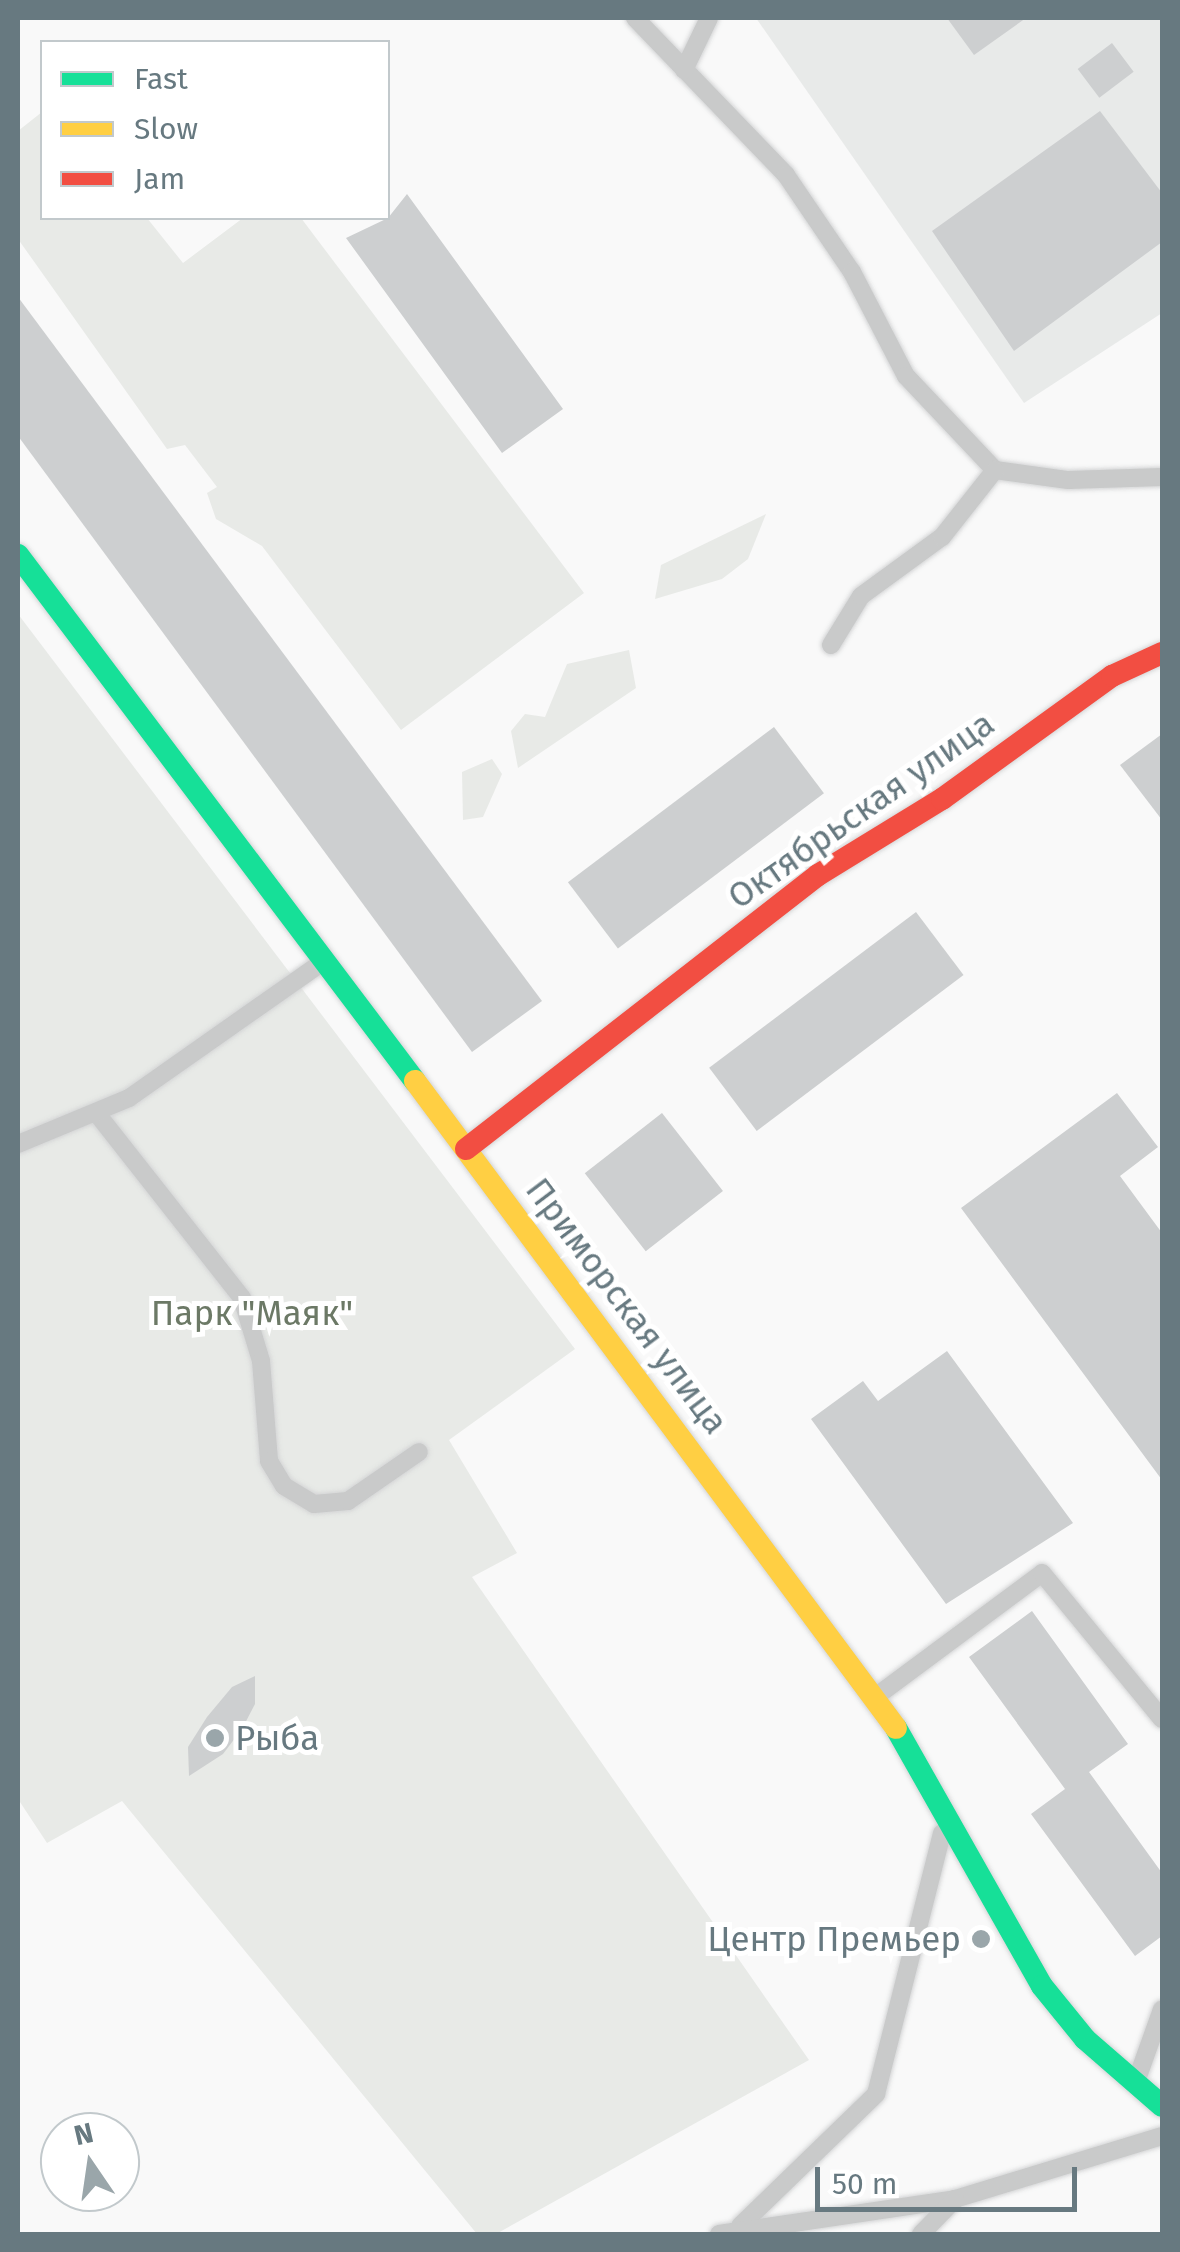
<!DOCTYPE html>
<meta charset="utf-8">
<style>
body{margin:0}
#map{position:relative;width:1180px;height:2252px;overflow:hidden;background:#f9f9f9;font-family:"Fira Sans",sans-serif}
div>[style]{position:absolute}
.built>*{inset:0;background:#e8eae9}
.green>*{inset:0;background:#e8eae7}
.building>*{inset:0;background:#cdcfd0;transform-origin:0 0}
.roads{filter:drop-shadow(0 0 2px #d4d5d6) drop-shadow(0 0 2px #d4d5d6)}
.lane>*{height:18px;margin:-9px;padding:0 9px;transform-origin:9px;border-radius:9px;background:#c9caca}
.fast>*{height:22px;margin:-11px;padding:0 11px;transform-origin:11px;border-radius:11px;background:#16e098}
.slow>*{height:22px;margin:-11px;padding:0 11px;transform-origin:11px;border-radius:11px;background:#ffcf43}
.jam>*{height:22px;margin:-11px;padding:0 11px;transform-origin:11px;border-radius:11px;background:#f24e42}
.dots>*{width:28px;height:28px;translate:-50% -50%;box-sizing:border-box;border:5px solid #fff;border-radius:50%}
span{translate:-50% -50%;white-space:nowrap;text-align:center;line-height:1.15;-webkit-text-stroke:10px #fff;paint-order:stroke}
.street-label{font-size:35px;color:#677980}
.park-label{font-size:35px;color:#6c7966}
.poi-label{font-size:35px;color:#677980}
.left{translate:0 -50%;text-align:left}
.right{translate:-100% -50%;text-align:right}
.frame{position:absolute;inset:0;border:20px solid #677980;pointer-events:none}
.legend{position:absolute;left:40px;top:40px;width:350px;height:180px;box-sizing:border-box;background:#fff;border:2px solid #c2c9cc;margin:0;padding:12px 18px;list-style:none;font-size:30px;color:#677980}
.legend li{display:flex;align-items:center;gap:20px;height:50px}
.legend b{width:50px;border:2px solid #c2c9cc}
.north{position:absolute;left:40px;top:2112px;width:100px;height:100px;box-sizing:border-box;background:#fff;border:2px solid #c2c9cc;border-radius:50%;rotate:347deg;font-size:28px;font-weight:700;line-height:40px;text-align:center;color:#677980}
.north::after{content:'';display:block;margin:auto;width:35px;height:45px;background:#9aa6aa;clip-path:polygon(50% 0,100% 100%,50% 72%,0 100%)}
.scale{position:absolute;left:815px;top:2167px;width:262px;height:45px;box-sizing:border-box;border:5px solid #677980;border-top:0;padding-left:12px;font-size:30px;line-height:35px;white-space:nowrap;color:#677980;-webkit-text-stroke:8px #fff;paint-order:stroke}
</style>
<div id="map">
<div class="built">
<i style="clip-path:polygon(756px 18px,1162px 18px,1162px 313px,1024px 403px)"></i>
</div>
<div class="green">
<i style="clip-path:polygon(42px 112px,42px 218px,147px 218px,183px 263px,243px 218px,301px 218px,584px 593px,401px 730px,262px 546px,216px 519px,207px 493px,217px 487px,185px 445px,167px 449px,18px 239px,18px 131px)"></i>
<i style="clip-path:polygon(766px 514px,748px 559px,722px 579px,655px 599px,661px 565px)"></i>
<i style="clip-path:polygon(18px 614px,575px 1349px,449px 1440px,517px 1553px,472px 1577px,809px 2060px,496px 2234px,477px 2234px,122px 1801px,47px 1843px,18px 1799px)"></i>
<i style="clip-path:polygon(629px 650px,636px 688px,518px 768px,511px 731px,525px 714px,545px 717px,567px 664px)"></i>
<i style="clip-path:polygon(492px 759px,502px 774px,483px 817px,463px 820px,462px 772px)"></i>
</div>
<div class="building">
<i style="clip-path:polygon(947px 18px,1026px 18px,974px 55px)"></i>
<i style="left:1112px;top:43px;width:36px;height:43px;rotate:53deg"></i>
<i style="clip-path:polygon(1100px 111px,1162px 193px,1162px 242px,1014px 351px,932px 231px)"></i>
<i style="clip-path:polygon(407px 194px,563px 409px,502px 453px,346px 238px,388px 218px)"></i>
<i style="clip-path:polygon(18px 297px,542px 1001px,472px 1052px,18px 436px)"></i>
<i style="left:774px;top:727px;width:83px;height:258px;rotate:53deg"></i>
<i style="clip-path:polygon(1162px 734px,1162px 820px,1120px 765px)"></i>
<i style="left:916px;top:912px;width:79px;height:259px;rotate:53deg"></i>
<i style="clip-path:polygon(1117px 1093px,1158px 1147px,1120px 1176px,1162px 1233px,1162px 1480px,961px 1208px)"></i>
<i style="left:662px;top:1113px;width:99px;height:98px;rotate:52deg"></i>
<i style="clip-path:polygon(947px 1351px,1073px 1523px,946px 1604px,811px 1419px,863px 1381px,878px 1401px)"></i>
<i style="clip-path:polygon(1032px 1611px,1128px 1744px,1089px 1772px,1162px 1873px,1162px 1936px,1135px 1956px,1031px 1814px,1065px 1789px,969px 1657px)"></i>
<i style="clip-path:polygon(255px 1676px,255px 1704px,242px 1729px,223px 1754px,189px 1776px,188px 1747px,207px 1717px,232px 1687px)"></i>
</div>
<div class="roads">
<div class="lane">
<i style="left:635px;top:18px;width:218px;rotate:46.1deg"></i>
<i style="left:786px;top:175px;width:117px;rotate:55.8deg"></i>
<i style="left:852px;top:272px;width:117px;rotate:62.6deg"></i>
<i style="left:906px;top:376px;width:129px;rotate:46.6deg"></i>
<i style="left:995px;top:470px;width:74px;rotate:7.8deg"></i>
<i style="left:1068px;top:480px;width:94px;rotate:-1.8deg"></i>
<i style="left:684px;top:70px;width:58px;rotate:-64.3deg"></i>
<i style="left:831px;top:645px;width:57px;rotate:-58.5deg"></i>
<i style="left:861px;top:596px;width:100px;rotate:-36.1deg"></i>
<i style="left:942px;top:537px;width:85px;rotate:-51.7deg"></i>
<i style="left:98px;top:1115px;width:233px;rotate:51.8deg"></i>
<i style="left:242px;top:1298px;width:66px;rotate:73.2deg"></i>
<i style="left:261px;top:1361px;width:100px;rotate:85.4deg"></i>
<i style="left:269px;top:1461px;width:29px;rotate:59deg"></i>
<i style="left:284px;top:1486px;width:35px;rotate:31deg"></i>
<i style="left:314px;top:1504px;width:34px;rotate:-5deg"></i>
<i style="left:348px;top:1501px;width:86px;rotate:-34.6deg"></i>
<i style="left:18px;top:1144px;width:120px;rotate:-22.5deg"></i>
<i style="left:129px;top:1098px;width:233px;rotate:-35.1deg"></i>
<i style="left:882px;top:1692px;width:199px;rotate:-36.6deg"></i>
<i style="left:1042px;top:1573px;width:189px;rotate:50.6deg"></i>
<i style="left:1137px;top:2079px;width:74px;rotate:-70.3deg"></i>
<i style="left:740px;top:2226px;width:190px;rotate:-44.1deg"></i>
<i style="left:876px;top:2094px;width:269px;rotate:-75.8deg"></i>
<i style="left:719px;top:2234px;width:239px;rotate:-8.4deg"></i>
<i style="left:955px;top:2199px;width:216px;rotate:-16.9deg"></i>
<i style="left:921px;top:2234px;width:49px;rotate:-45.8deg"></i>
</div>
<div class="fast">
<i style="left:18px;top:555px;width:659px;rotate:52.96deg"></i>
<i style="left:896px;top:1728px;width:296px;rotate:60.5deg"></i>
<i style="left:1042px;top:1986px;width:68px;rotate:50.9deg"></i>
<i style="left:1085px;top:2039px;width:102px;rotate:41deg"></i>
</div>
<div class="slow">
<i style="left:415px;top:1081px;width:806px;rotate:53.37deg"></i>
</div>
<div class="jam">
<i style="left:466px;top:1149px;width:446px;rotate:-37.9deg"></i>
<i style="left:818px;top:875px;width:145px;rotate:-31.5deg"></i>
<i style="left:942px;top:799px;width:210px;rotate:-35.9deg"></i>
<i style="left:1112px;top:676px;width:55px;rotate:-24.7deg"></i>
</div>
</div>
<div class="dots">
<i style="left:215px;top:1738px;background:#9aa6aa"></i>
<i style="left:981px;top:1939px;background:#9aa6aa"></i>
</div>
<div class="street-label">
<span style="left:861px;top:810px;rotate:-35deg">Октябрьская улица</span>
<span style="left:627px;top:1306px;rotate:53deg">Приморская улица</span>
</div>
<div class="park-label">
<span style="left:252px;top:1313px">Парк "Маяк"</span>
</div>
<div class="poi-label">
<span class="left" style="left:235px;top:1738px">Рыба</span>
<span class="right" style="left:961px;top:1939px">Центр Премьер</span>
</div>
<div class="frame"></div>
<ul class="legend">
<li><b style="height:12px;background:#16e098"></b>Fast</li>
<li><b style="height:12px;background:#ffcf43"></b>Slow</li>
<li><b style="height:12px;background:#f24e42"></b>Jam</li>
</ul>
<div class="north">N</div>
<div class="scale">50 m</div>
</div>
